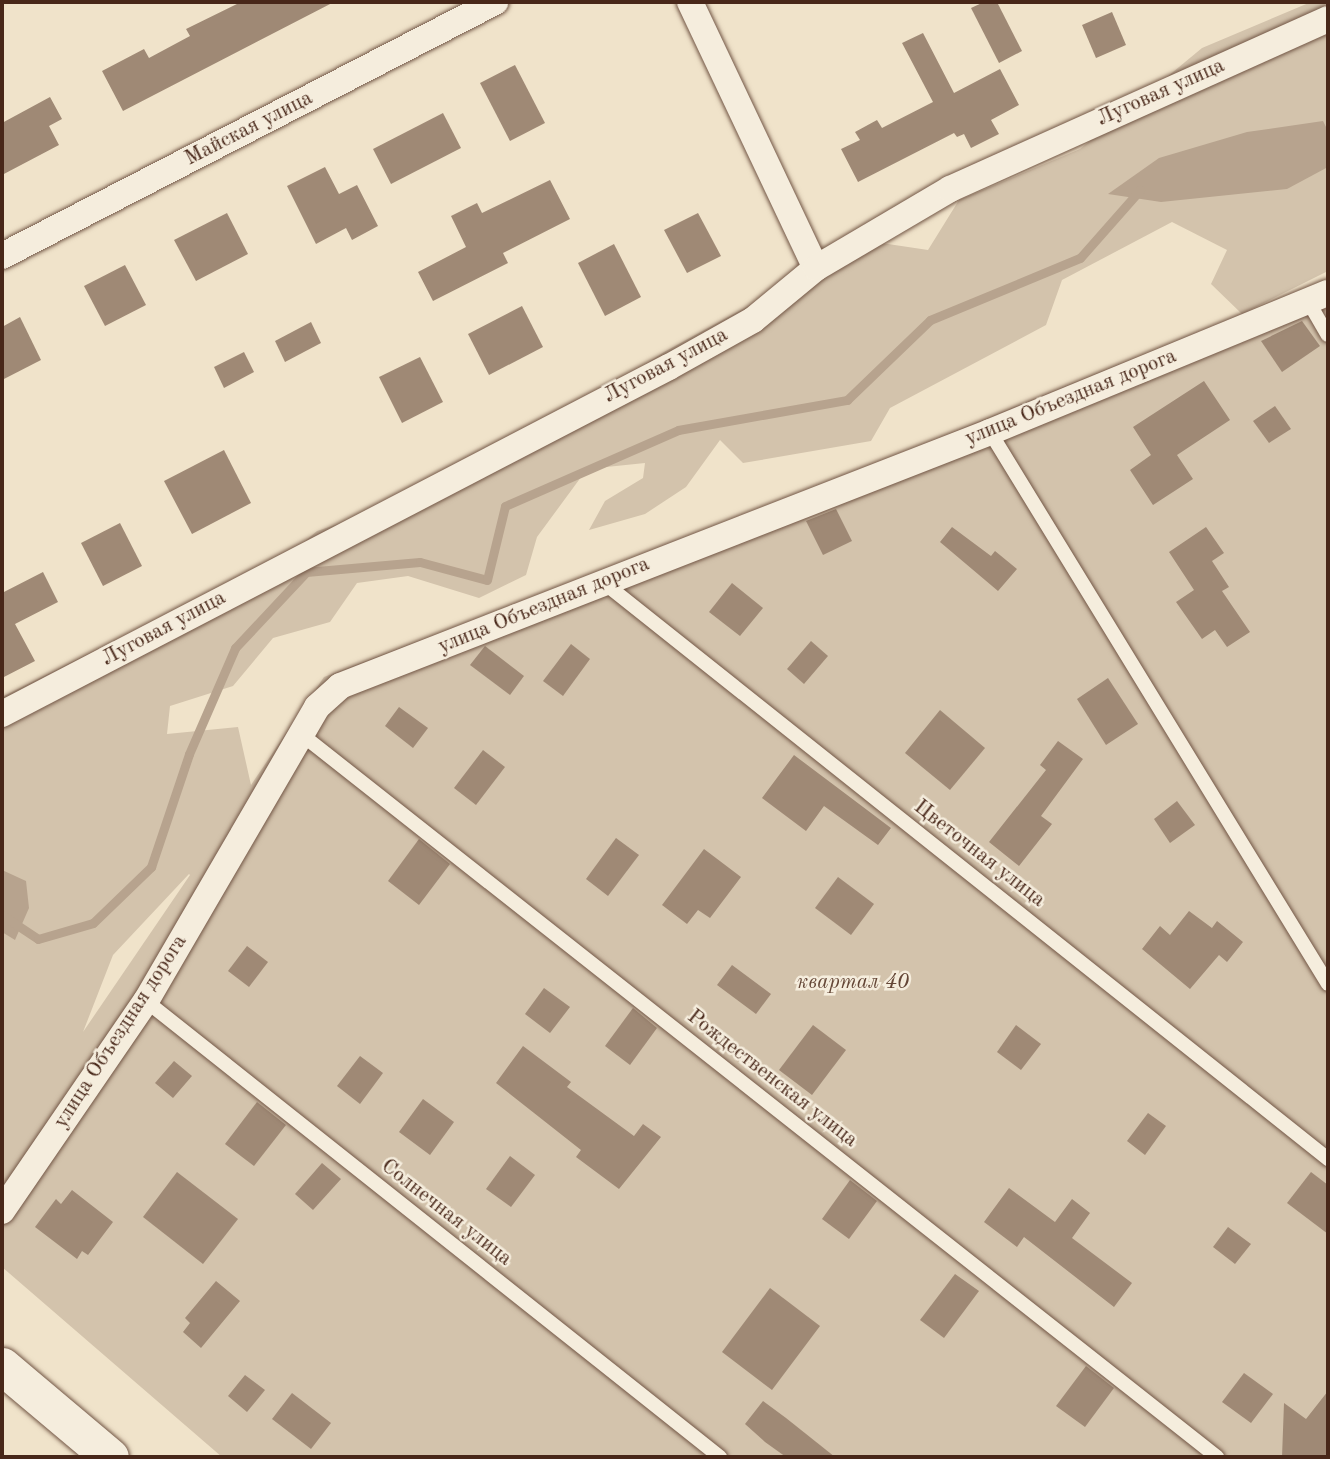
<!DOCTYPE html>
<html>
<head>
<meta charset="utf-8">
<style>
	body { margin:0 }
	#map { position:relative; width:1330px; height:1459px; overflow:hidden; background:#f0e3ca; font-family:"Old Standard TT",serif }
	div>[style] { position:absolute }
	[style*='--x'] { left:calc(var(--x)*1px); top:calc(var(--y)*1px); width:calc(var(--w)*1px); rotate:calc(var(--a)*1deg) }
	.green>* { inset:0; background:#d3c3ac }
	.water>* { inset:0; background:#b7a38e }
	.stream>* { height:9px; margin:-4.5px; padding:0 4.5px; transform-origin:4.5px; border-radius:4.5px; background:#b7a38e }
	.building>* { inset:0; background:#9f8975 }
	.roads { filter:drop-shadow(0 0 2px #725645) drop-shadow(0 0 2px #725645) }
	.lane>* { height:14px; margin:-7px; padding:0 7px; transform-origin:7px; border-radius:7px; background:#f5eddd }
	.street>* { height:26px; margin:-13px; padding:0 13px; transform-origin:13px; border-radius:13px; background:#f5eddd }
	.secondary>* { height:37px; margin:-18.5px; padding:0 18.5px; transform-origin:18.5px; border-radius:18.5px; background:#f5eddd }
	span { translate:-50% -50%; white-space:nowrap; text-align:center; line-height:1.15; -webkit-text-stroke:5px #f5eddd; paint-order:stroke }
	.street-label { font-size:21px; color:#482719 }
	.park-label { font-size:21px; color:#644636; font-style:italic }
	.frame { position:absolute; inset:0; border:4px solid #482719; pointer-events:none }
</style>
</head>
<body>
<div id="map">
	<div class="green">
		<i style="clip-path:polygon(evenodd,1311px 2px,1328px 2px,1328px 271px,1246px 312px,1328px 279px,1328px 1457px,222px 1457px,2px 1267px,2px 697px,116px 640px,224px 610px,317px 531px,466px 482px,664px 352px,868px 241px,928px 250px,959px 200px,1080px 149px,1202px 48px,1311px 2px,1172px 222px,1227px 250px,1211px 284px,1242px 314px,753px 514px,324px 677px,251px 785px,238px 727px,167px 734px,170px 706px,233px 686px,273px 638px,330px 622px,357px 583px,408px 576px,479px 598px,526px 575px,537px 537px,587px 469px,645px 463px,643px 478px,605px 501px,589px 530px,645px 514px,686px 487px,720px 440px,743px 463px,871px 441px,890px 408px,1046px 325px,1062px 280px,1172px 222px,1311px 2px,189px 874px,190px 875px,83px 1032px,113px 955px,189px 874px)"></i>
	</div>
	<div class="water">
		<i style="clip-path:polygon(1323px 121px,1328px 131px,1328px 167px,1287px 189px,1161px 202px,1108px 194px,1159px 158px,1247px 132px)"></i>
		<i style="clip-path:polygon(2px 870px,26px 881px,29px 908px,15px 940px,2px 932px)"></i>
	</div>
	<div class="stream">
		<i style="--x:2;--y:915;--w:43;--a:33.7"></i>
		<i style="--x:38;--y:939;--w:57;--a:-16.2"></i>
		<i style="--x:93;--y:923;--w:81;--a:-44"></i>
		<i style="--x:151;--y:867;--w:119;--a:-71.4"></i>
		<i style="--x:189;--y:754;--w:116;--a:-66.5"></i>
		<i style="--x:235;--y:648;--w:104;--a:-46.9"></i>
		<i style="--x:306;--y:572;--w:114;--a:-5"></i>
		<i style="--x:420;--y:562;--w:69;--a:15"></i>
		<i style="--x:487;--y:580;--w:76;--a:-76.3"></i>
		<i style="--x:505;--y:506;--w:189;--a:-23.7"></i>
		<i style="--x:678;--y:430;--w:172;--a:-10.1"></i>
		<i style="--x:847;--y:400;--w:115;--a:-43.9"></i>
		<i style="--x:930;--y:320;--w:162;--a:-22.5"></i>
		<i style="--x:1080;--y:258;--w:91;--a:-48.6"></i>
	</div>
	<div class="building">
		<i style="clip-path:polygon(241px 2px,334px 2px,123px 111px,102px 71px,144px 49px,149px 58px,190px 36px,186px 29px)"></i>
		<i style="clip-path:polygon(984px 2px,997px 2px,1022px 51px,999px 63px,971px 8px)"></i>
		<i style="clip-path:polygon(1112px 12px,1126px 45px,1096px 58px,1082px 25px)"></i>
		<i style="clip-path:polygon(923px 33px,954px 93px,1000px 69px,1019px 105px,991px 120px,999px 134px,971px 148px,964px 134px,957px 137px,954px 133px,858px 182px,841px 149px,860px 140px,855px 132px,877px 120px,882px 128px,933px 102px,902px 43px)"></i>
		<i style="clip-path:polygon(515px 65px,545px 123px,510px 141px,480px 83px)"></i>
		<i style="clip-path:polygon(50px 97px,62px 119px,49px 126px,59px 145px,2px 175px,2px 123px)"></i>
		<i style="clip-path:polygon(443px 113px,461px 148px,391px 184px,373px 149px)"></i>
		<i style="clip-path:polygon(325px 167px,339px 194px,357px 185px,378px 226px,352px 240px,346px 228px,316px 244px,287px 186px)"></i>
		<i style="clip-path:polygon(550px 180px,570px 219px,503px 253px,508px 263px,433px 301px,418px 272px,466px 247px,451px 216px,477px 203px,482px 213px)"></i>
		<i style="clip-path:polygon(227px 213px,248px 254px,196px 281px,174px 240px)"></i>
		<i style="clip-path:polygon(698px 213px,721px 256px,687px 273px,664px 230px)"></i>
		<i style="clip-path:polygon(614px 244px,641px 297px,605px 316px,578px 263px)"></i>
		<i style="clip-path:polygon(125px 265px,146px 305px,105px 326px,84px 286px)"></i>
		<i style="clip-path:polygon(522px 306px,543px 347px,489px 375px,468px 334px)"></i>
		<i style="clip-path:polygon(20px 317px,41px 360px,2px 380px,2px 327px)"></i>
		<i style="clip-path:polygon(1302px 321px,1320px 346px,1282px 372px,1261px 341px)"></i>
		<i style="clip-path:polygon(311px 322px,321px 343px,285px 362px,275px 341px)"></i>
		<i style="clip-path:polygon(244px 352px,254px 372px,224px 388px,214px 367px)"></i>
		<i style="clip-path:polygon(420px 357px,443px 402px,402px 423px,379px 377px)"></i>
		<i style="clip-path:polygon(1204px 381px,1230px 420px,1177px 455px,1193px 479px,1153px 505px,1130px 470px,1151px 455px,1133px 427px)"></i>
		<i style="clip-path:polygon(1275px 406px,1291px 429px,1269px 443px,1253px 421px)"></i>
		<i style="clip-path:polygon(224px 450px,251px 503px,192px 534px,164px 481px)"></i>
		<i style="clip-path:polygon(836px 509px,852px 541px,823px 555px,806px 521px)"></i>
		<i style="clip-path:polygon(120px 523px,142px 566px,103px 586px,81px 543px)"></i>
		<i style="clip-path:polygon(952px 527px,991px 556px,995px 551px,1017px 569px,998px 591px,940px 542px)"></i>
		<i style="clip-path:polygon(1206px 527px,1224px 553px,1212px 561px,1229px 587px,1222px 591px,1250px 632px,1227px 647px,1215px 630px,1202px 639px,1176px 602px,1194px 590px,1169px 552px)"></i>
		<i style="clip-path:polygon(43px 572px,58px 602px,15px 624px,35px 661px,2px 678px,2px 593px)"></i>
		<i style="clip-path:polygon(732px 583px,763px 608px,740px 636px,709px 612px)"></i>
		<i style="clip-path:polygon(811px 641px,828px 656px,804px 684px,787px 669px)"></i>
		<i style="clip-path:polygon(571px 644px,590px 659px,563px 696px,543px 681px)"></i>
		<i style="clip-path:polygon(485px 646px,524px 676px,510px 695px,470px 665px)"></i>
		<i style="clip-path:polygon(1108px 678px,1138px 724px,1106px 745px,1077px 699px)"></i>
		<i style="clip-path:polygon(399px 707px,428px 728px,413px 748px,385px 726px)"></i>
		<i style="clip-path:polygon(940px 710px,985px 748px,950px 790px,905px 753px)"></i>
		<i style="clip-path:polygon(1058px 741px,1083px 759px,1041px 816px,1052px 824px,1019px 866px,989px 842px,1046px 770px,1040px 765px)"></i>
		<i style="clip-path:polygon(483px 750px,505px 767px,476px 805px,454px 788px)"></i>
		<i style="clip-path:polygon(794px 755px,891px 828px,878px 845px,824px 806px,806px 831px,762px 798px)"></i>
		<i style="clip-path:polygon(1177px 801px,1195px 825px,1170px 843px,1154px 819px)"></i>
		<i style="clip-path:polygon(616px 838px,639px 855px,608px 896px,586px 879px)"></i>
		<i style="clip-path:polygon(419px 839px,450px 864px,419px 905px,388px 881px)"></i>
		<i style="clip-path:polygon(704px 849px,741px 877px,710px 918px,698px 910px,687px 924px,662px 905px)"></i>
		<i style="clip-path:polygon(838px 877px,874px 904px,851px 935px,815px 908px)"></i>
		<i style="clip-path:polygon(1189px 911px,1212px 928px,1217px 921px,1243px 942px,1227px 962px,1219px 955px,1190px 989px,1142px 949px,1160px 926px,1170px 935px)"></i>
		<i style="clip-path:polygon(247px 946px,268px 962px,249px 987px,228px 971px)"></i>
		<i style="clip-path:polygon(732px 965px,771px 994px,756px 1014px,717px 985px)"></i>
		<i style="clip-path:polygon(544px 988px,570px 1007px,550px 1033px,525px 1014px)"></i>
		<i style="clip-path:polygon(633px 1008px,657px 1028px,630px 1065px,605px 1046px)"></i>
		<i style="clip-path:polygon(813px 1025px,846px 1050px,812px 1095px,779px 1070px)"></i>
		<i style="clip-path:polygon(1016px 1025px,1041px 1044px,1021px 1070px,997px 1052px)"></i>
		<i style="clip-path:polygon(523px 1046px,571px 1082px,567px 1087px,634px 1136px,643px 1124px,661px 1137px,619px 1189px,576px 1157px,581px 1150px,496px 1083px)"></i>
		<i style="clip-path:polygon(360px 1056px,383px 1073px,360px 1104px,337px 1086px)"></i>
		<i style="clip-path:polygon(174px 1061px,192px 1076px,173px 1098px,155px 1083px)"></i>
		<i style="clip-path:polygon(423px 1099px,454px 1122px,430px 1155px,399px 1132px)"></i>
		<i style="clip-path:polygon(257px 1102px,286px 1125px,254px 1166px,225px 1144px)"></i>
		<i style="clip-path:polygon(1148px 1113px,1166px 1126px,1145px 1155px,1127px 1141px)"></i>
		<i style="clip-path:polygon(510px 1156px,535px 1175px,511px 1207px,486px 1189px)"></i>
		<i style="clip-path:polygon(322px 1163px,341px 1179px,313px 1210px,295px 1194px)"></i>
		<i style="clip-path:polygon(177px 1172px,238px 1219px,203px 1264px,143px 1217px)"></i>
		<i style="clip-path:polygon(1311px 1172px,1328px 1185px,1328px 1234px,1287px 1203px)"></i>
		<i style="clip-path:polygon(850px 1180px,877px 1201px,849px 1239px,822px 1219px)"></i>
		<i style="clip-path:polygon(1009px 1188px,1055px 1222px,1072px 1199px,1090px 1213px,1072px 1238px,1132px 1283px,1114px 1307px,1024px 1237px,1017px 1247px,984px 1222px)"></i>
		<i style="clip-path:polygon(72px 1190px,113px 1222px,88px 1255px,82px 1251px,77px 1259px,35px 1227px,56px 1199px,61px 1204px)"></i>
		<i style="clip-path:polygon(1228px 1227px,1251px 1244px,1235px 1264px,1213px 1247px)"></i>
		<i style="clip-path:polygon(955px 1274px,979px 1291px,944px 1338px,920px 1320px)"></i>
		<i style="clip-path:polygon(216px 1281px,240px 1301px,201px 1348px,183px 1332px,190px 1323px,185px 1318px)"></i>
		<i style="clip-path:polygon(770px 1288px,820px 1326px,772px 1390px,722px 1352px)"></i>
		<i style="clip-path:polygon(1086px 1366px,1114px 1388px,1085px 1427px,1056px 1406px)"></i>
		<i style="clip-path:polygon(1244px 1373px,1273px 1394px,1251px 1423px,1222px 1402px)"></i>
		<i style="clip-path:polygon(245px 1375px,265px 1390px,247px 1412px,228px 1396px)"></i>
		<i style="clip-path:polygon(1328px 1391px,1328px 1457px,1282px 1457px,1284px 1403px,1306px 1419px)"></i>
		<i style="clip-path:polygon(292px 1393px,331px 1423px,311px 1449px,272px 1419px)"></i>
		<i style="clip-path:polygon(763px 1401px,786px 1418px,835px 1457px,786px 1457px,765px 1442px,745px 1424px)"></i>
	</div>
	<div class="roads">
		<div class="lane">
			<i style="--x:1308;--y:301;--w:39;--a:60"></i>
			<i style="--x:990;--y:432;--w:647;--a:58.52"></i>
			<i style="--x:603;--y:582;--w:927;--a:38.51"></i>
			<i style="--x:301;--y:734;--w:1167;--a:38.28"></i>
			<i style="--x:146;--y:1001;--w:733;--a:38.46"></i>
		</div>
		<div class="street">
			<i style="--x:690;--y:2;--w:294;--a:64.7"></i>
			<i style="--x:2;--y:256;--w:555;--a:-27.26"></i>
			<i style="--x:2;--y:714;--w:752;--a:-27.49"></i>
			<i style="--x:669;--y:367;--w:96;--a:-29.2"></i>
			<i style="--x:753;--y:320;--w:82;--a:-39.5"></i>
			<i style="--x:816;--y:268;--w:156;--a:-30.5"></i>
			<i style="--x:950;--y:189;--w:414;--a:-24.2"></i>
			<i style="--x:2;--y:1211;--w:255;--a:-55.6"></i>
			<i style="--x:146;--y:1001;--w:340;--a:-59.8"></i>
			<i style="--x:317;--y:707;--w:31;--a:-42"></i>
			<i style="--x:340;--y:686;--w:698;--a:-21.34"></i>
			<i style="--x:990;--y:432;--w:365;--a:-22.4"></i>
		</div>
		<div class="secondary">
			<i style="--x:2;--y:1366;--w:141;--a:40.1"></i>
		</div>
	</div>
	<div class="street-label">
		<span style="left:1161px;top:93px;rotate:-24deg">Луговая улица</span>
		<span style="left:249px;top:129px;rotate:-27deg">Майская улица</span>
		<span style="left:666px;top:366px;rotate:-28deg">Луговая улица</span>
		<span style="left:1071px;top:398px;rotate:-22deg">улица Объездная дорога</span>
		<span style="left:544px;top:606px;rotate:-22deg">улица Объездная дорога</span>
		<span style="left:164px;top:629px;rotate:-28deg">Луговая улица</span>
		<span style="left:979px;top:854px;rotate:38deg">Цветочная улица</span>
		<span style="left:121px;top:1032px;rotate:-57deg">улица Объездная дорога</span>
		<span style="left:772px;top:1079px;rotate:38deg">Рождественская улица</span>
		<span style="left:446px;top:1213px;rotate:38deg">Солнечная улица</span>
	</div>
	<div class="park-label">
		<span style="left:853px;top:983px">квартал 40</span>
	</div>
	<div class="frame"></div>
</div>
</body>
</html>
